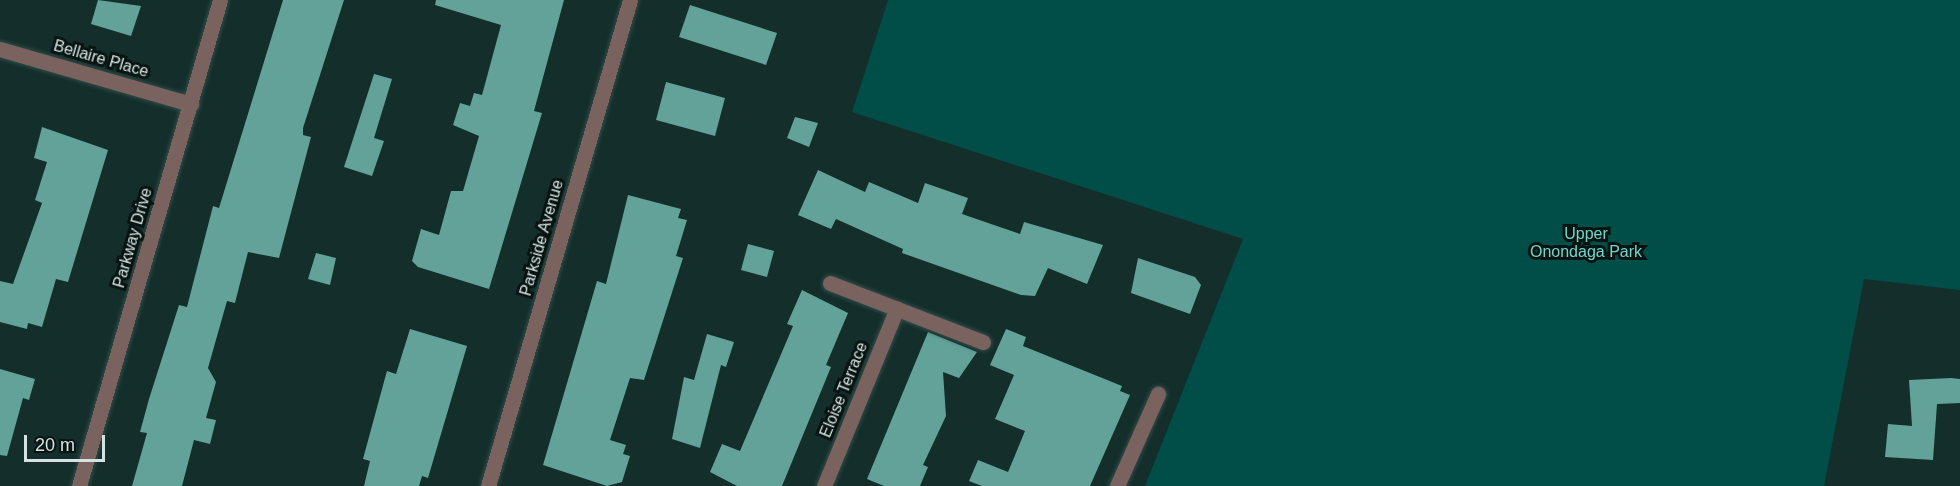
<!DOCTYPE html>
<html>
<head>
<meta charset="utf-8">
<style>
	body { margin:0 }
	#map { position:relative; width:1960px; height:486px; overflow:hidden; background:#132e2b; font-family:Arial,sans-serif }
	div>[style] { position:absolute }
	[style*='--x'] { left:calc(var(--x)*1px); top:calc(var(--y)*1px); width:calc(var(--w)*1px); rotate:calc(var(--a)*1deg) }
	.green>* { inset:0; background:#004e47 }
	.building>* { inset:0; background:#62a299 }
	.roads { filter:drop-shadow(0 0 2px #324b48) drop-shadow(0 0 2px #324b48) }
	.minor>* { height:15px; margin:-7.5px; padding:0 7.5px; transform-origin:7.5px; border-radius:7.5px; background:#7a635e }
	span { translate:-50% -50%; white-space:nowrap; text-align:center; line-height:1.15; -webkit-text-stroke:6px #081412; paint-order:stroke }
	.street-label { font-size:16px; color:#d4e3e1 }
	.park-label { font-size:16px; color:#71d6ca }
	.scale { position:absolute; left:24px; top:435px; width:81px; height:27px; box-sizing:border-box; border:3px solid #d4e3e1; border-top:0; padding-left:8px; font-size:18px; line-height:21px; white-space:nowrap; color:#d4e3e1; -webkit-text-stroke:4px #081412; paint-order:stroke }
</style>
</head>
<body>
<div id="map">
	<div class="green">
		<i style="clip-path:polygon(888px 0,1960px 0,1960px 290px,1864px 279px,1824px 486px,1145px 486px,1243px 239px,852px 112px)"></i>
	</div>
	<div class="building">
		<i style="clip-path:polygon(98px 0,141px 6px,131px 36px,91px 24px)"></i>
		<i style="clip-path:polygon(283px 0,344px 0,303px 128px,303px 135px,311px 137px,279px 258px,248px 252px,235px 303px,227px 301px,208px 368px,216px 382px,206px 418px,216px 420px,210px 444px,194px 440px,182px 486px,132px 486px,147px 433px,140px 432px,149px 399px,179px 305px,187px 307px,213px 206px,219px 208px)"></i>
		<i style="clip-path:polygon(436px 0,564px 0,534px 111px,542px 113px,489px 289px,418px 267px,412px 261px,421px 229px,439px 235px,451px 191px,463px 191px,479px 136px,453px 125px,460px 103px,470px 106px,474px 93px,482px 95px,501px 25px,435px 5px)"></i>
		<i style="clip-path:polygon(690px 5px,777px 33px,766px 65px,679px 37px)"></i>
		<i style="clip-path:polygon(374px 74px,392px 79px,374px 138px,384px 141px,372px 176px,344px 167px)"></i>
		<i style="clip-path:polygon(666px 82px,725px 98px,715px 136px,656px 120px)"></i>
		<i style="clip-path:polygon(795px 117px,818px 123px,809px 147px,787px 138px)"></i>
		<i style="clip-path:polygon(42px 127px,108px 150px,68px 282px,56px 279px,42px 327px,28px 323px,27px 329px,0 322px,0 281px,13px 284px,42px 203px,35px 200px,47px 162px,34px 158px)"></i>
		<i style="clip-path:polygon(818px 170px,865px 192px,869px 182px,918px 203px,925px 183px,968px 198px,962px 214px,1020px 234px,1024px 222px,1103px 245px,1087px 284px,1048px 268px,1035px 296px,1021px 295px,902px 253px,903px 249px,836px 219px,831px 229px,798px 215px)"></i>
		<i style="clip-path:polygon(628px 195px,681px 209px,678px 218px,687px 220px,676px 256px,683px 258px,644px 380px,630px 378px,610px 440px,626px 445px,623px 454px,630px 456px,622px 482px,607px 486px,543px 465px,597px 281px,606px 284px)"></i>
		<i style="clip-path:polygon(748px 244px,774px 251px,767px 277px,741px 270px)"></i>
		<i style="clip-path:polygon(316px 253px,336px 258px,330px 285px,308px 279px)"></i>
		<i style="clip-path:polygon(1138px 258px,1195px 277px,1201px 285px,1190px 314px,1131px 293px)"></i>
		<i style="clip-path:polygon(802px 290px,848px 313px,826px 365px,831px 367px,782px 486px,737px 486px,710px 472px,722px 444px,740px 451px,793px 326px,787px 324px)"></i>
		<i style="clip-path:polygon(410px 329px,467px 346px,428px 478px,422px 476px,419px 486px,364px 486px,370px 461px,363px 459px,385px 378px,387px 371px,396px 374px)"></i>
		<i style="clip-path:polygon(1006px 329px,1026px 337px,1023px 346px,1122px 386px,1120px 391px,1130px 395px,1090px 486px,982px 486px,969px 481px,978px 460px,1008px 472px,1025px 431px,995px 419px,1014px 375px,990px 365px)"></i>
		<i style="clip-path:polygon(928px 332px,977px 352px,959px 378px,943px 372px,946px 416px,923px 465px,928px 467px,920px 486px,884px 486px,867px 479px)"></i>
		<i style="clip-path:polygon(707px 334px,734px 342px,726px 367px,721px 365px,700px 448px,672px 439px,684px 377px,694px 380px)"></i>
		<i style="clip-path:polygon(0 369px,35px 379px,29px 400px,23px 398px,7px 456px,0 455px)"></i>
		<i style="clip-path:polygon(1951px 378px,1960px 379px,1960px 403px,1937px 404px,1933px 460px,1885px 457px,1888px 424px,1912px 426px,1909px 380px)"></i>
	</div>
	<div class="roads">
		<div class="minor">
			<i style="--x:0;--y:49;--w:199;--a:16.1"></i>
			<i style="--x:830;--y:283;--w:164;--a:21.1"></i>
			<i style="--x:79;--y:486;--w:506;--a:-73.82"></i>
			<i style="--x:488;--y:486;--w:506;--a:-73.71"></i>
			<i style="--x:824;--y:486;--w:192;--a:-67.7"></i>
			<i style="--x:1117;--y:486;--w:101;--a:-66"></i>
		</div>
	</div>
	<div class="street-label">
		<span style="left:101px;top:59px;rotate:16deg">Bellaire Place</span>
		<span style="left:133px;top:238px;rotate:-74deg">Parkway Drive</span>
		<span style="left:542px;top:238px;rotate:-74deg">Parkside Avenue</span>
		<span style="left:844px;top:390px;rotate:-68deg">Eloise Terrace</span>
	</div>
	<div class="park-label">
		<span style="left:1586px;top:243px">Upper<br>Onondaga Park</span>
	</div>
	<div class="scale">20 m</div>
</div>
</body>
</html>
